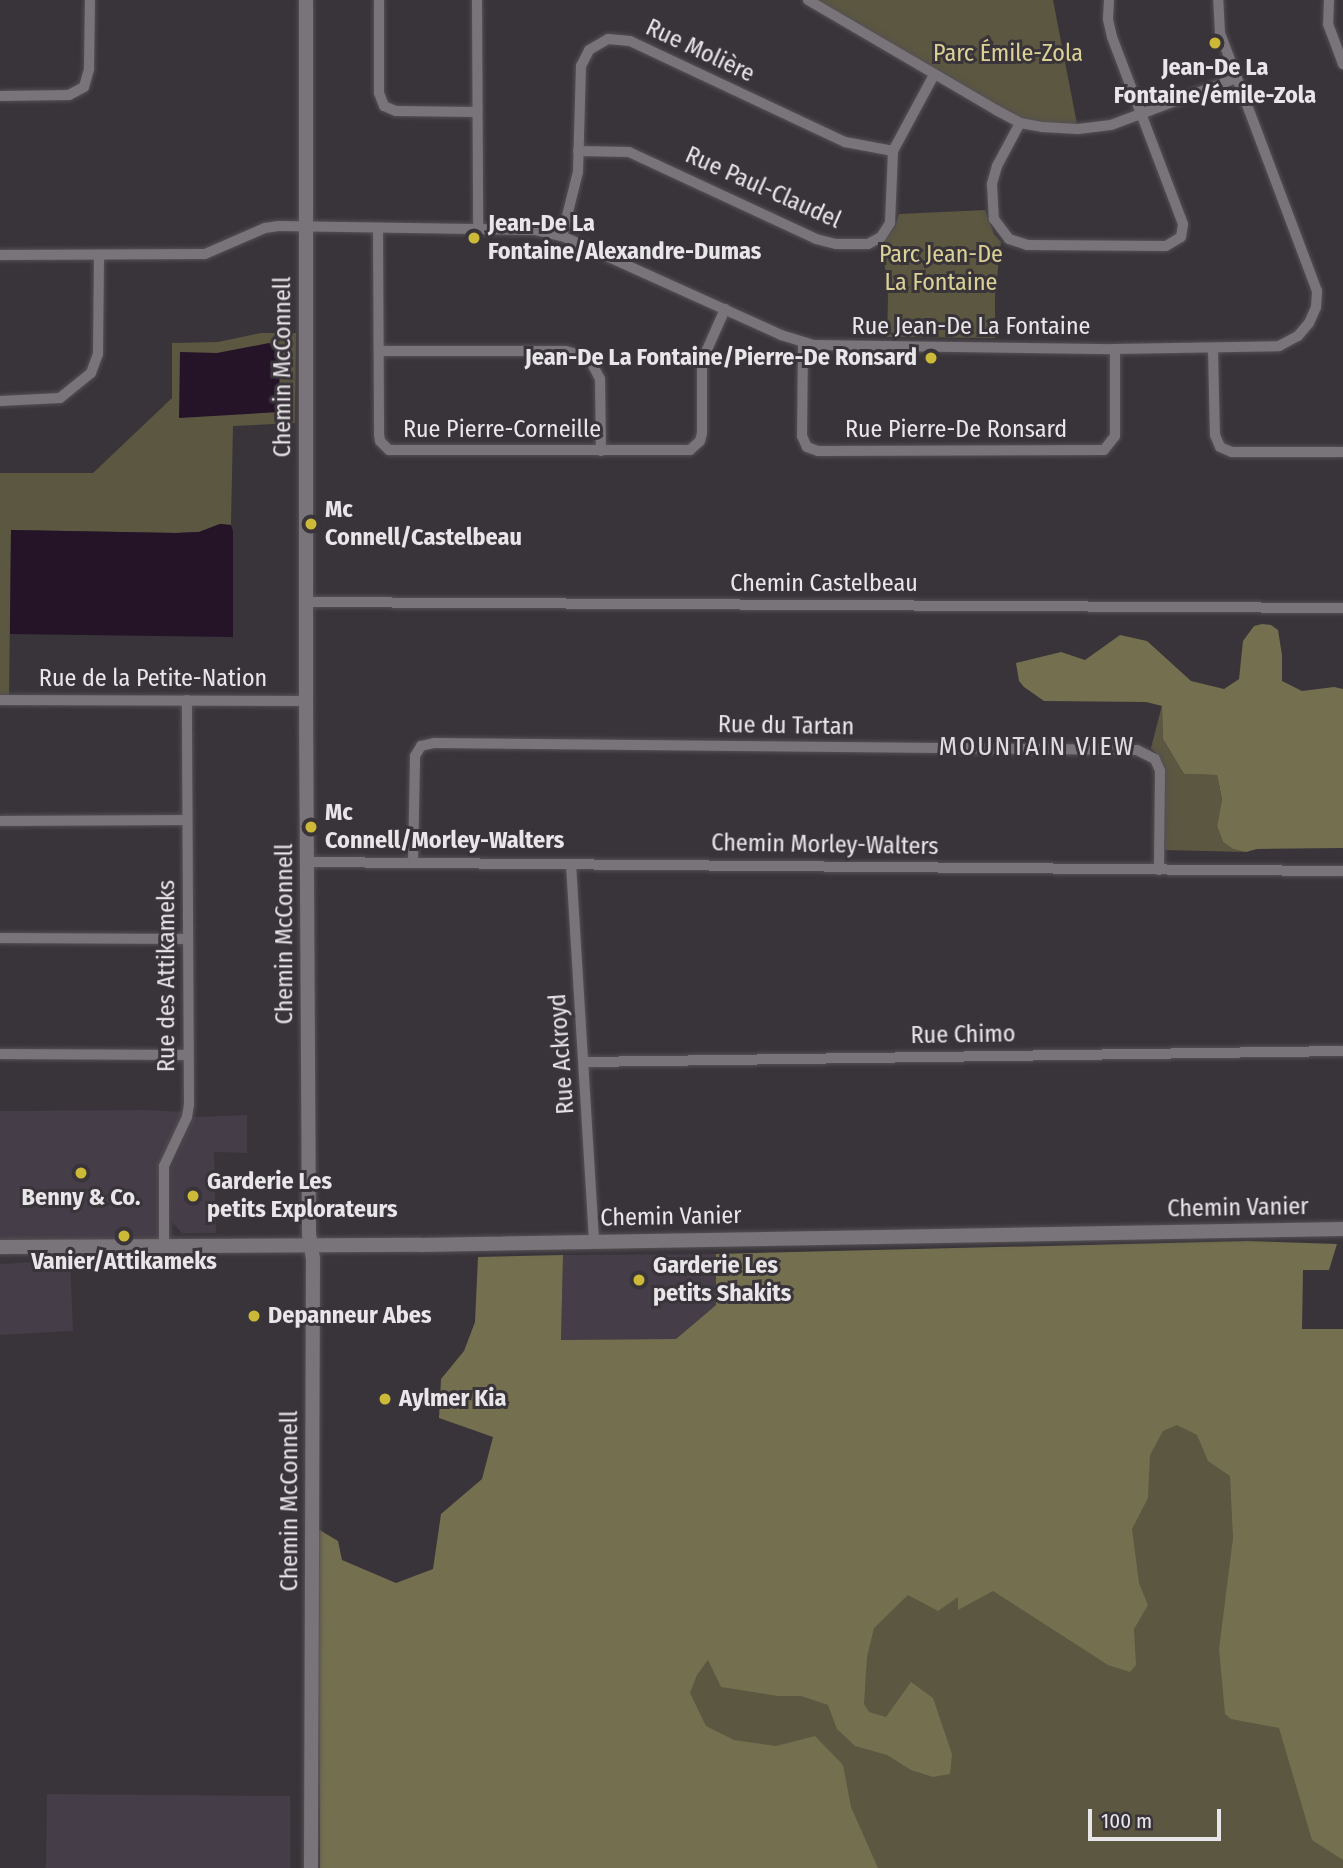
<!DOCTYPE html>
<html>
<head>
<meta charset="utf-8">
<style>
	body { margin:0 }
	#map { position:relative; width:1343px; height:1868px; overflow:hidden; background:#383439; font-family:"Fira Sans Condensed",sans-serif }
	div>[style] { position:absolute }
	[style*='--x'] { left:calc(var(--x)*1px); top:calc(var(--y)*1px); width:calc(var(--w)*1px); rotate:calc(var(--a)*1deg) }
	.built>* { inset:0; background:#453d47 }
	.green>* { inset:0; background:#5b5741 }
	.forest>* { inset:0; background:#746f4f }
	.water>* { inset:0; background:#251328 }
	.roads { filter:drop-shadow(0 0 2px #545054) drop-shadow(0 0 2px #545054) }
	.street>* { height:10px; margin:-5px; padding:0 5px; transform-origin:5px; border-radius:5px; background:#79747a }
	.secondary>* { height:14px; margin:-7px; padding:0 7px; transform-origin:7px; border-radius:7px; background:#79747a }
	.dots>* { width:19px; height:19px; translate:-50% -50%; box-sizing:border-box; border:4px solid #383439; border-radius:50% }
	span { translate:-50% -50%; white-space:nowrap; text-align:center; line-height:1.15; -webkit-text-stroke:6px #383439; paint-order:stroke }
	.street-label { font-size:24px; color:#e9e6e9 }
	.park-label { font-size:24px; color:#dbd196 }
	.poi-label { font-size:24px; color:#e9e6e9; font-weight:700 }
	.left { translate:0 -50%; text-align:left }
	.right { translate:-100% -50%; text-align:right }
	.neighbourhood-label { font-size:26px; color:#e0dbe1; letter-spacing:2px }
	.scale { position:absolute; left:1088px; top:1809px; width:133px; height:32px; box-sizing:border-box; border:4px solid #e9e6e9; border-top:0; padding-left:9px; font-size:21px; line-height:24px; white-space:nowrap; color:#e9e6e9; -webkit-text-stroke:5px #383439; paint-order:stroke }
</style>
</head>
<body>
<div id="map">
	<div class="built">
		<i style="clip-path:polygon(143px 1110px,188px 1112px,168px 1153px,164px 1246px,0 1247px,0 1111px)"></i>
		<i style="clip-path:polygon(247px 1115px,247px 1153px,214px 1152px,216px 1233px,182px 1233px,172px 1222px,171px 1169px,194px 1117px)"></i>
		<i style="clip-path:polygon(716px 1254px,716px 1305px,676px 1339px,561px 1340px,563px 1255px)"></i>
		<i style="clip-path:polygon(70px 1260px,73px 1331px,0 1335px,0 1264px)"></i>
		<i style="clip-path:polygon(47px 1794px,290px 1796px,290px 1868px,46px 1868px)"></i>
	</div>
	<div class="green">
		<i style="clip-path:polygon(808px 0,1053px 0,1078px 129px,1020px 123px)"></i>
		<i style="clip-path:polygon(985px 210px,994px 234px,1001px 242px,995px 296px,995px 338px,887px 337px,888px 296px,882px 241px,895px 227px,899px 214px)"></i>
		<i style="clip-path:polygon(261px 333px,296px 333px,295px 423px,233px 426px,231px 525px,220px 524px,199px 532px,176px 533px,11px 530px,9px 700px,0 700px,0 473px,93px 473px,172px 398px,172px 343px,218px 342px)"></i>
		<i style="clip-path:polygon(1162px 705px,1163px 739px,1184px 774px,1217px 775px,1222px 799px,1217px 826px,1223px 842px,1233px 849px,1246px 852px,1165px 850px,1165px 772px,1160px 757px,1151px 748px)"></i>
		<i style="clip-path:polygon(1097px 1384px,1343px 1434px,1343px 1868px,510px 1868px,660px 1582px)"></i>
	</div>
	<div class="forest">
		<i style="clip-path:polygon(1262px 624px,1271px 625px,1278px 630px,1282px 655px,1282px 681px,1302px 691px,1334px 687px,1343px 689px,1343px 848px,1257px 849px,1246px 852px,1233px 849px,1223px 842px,1217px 826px,1222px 799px,1217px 775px,1184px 774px,1163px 739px,1162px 706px,1146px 702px,1044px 701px,1024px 687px,1019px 681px,1016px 663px,1061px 652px,1085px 660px,1120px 635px,1147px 641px,1191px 681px,1224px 689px,1239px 679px,1243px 641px,1254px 626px)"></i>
		<i style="clip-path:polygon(1247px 1241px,1337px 1244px,1329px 1270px,1303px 1270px,1302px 1329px,1343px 1329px,1343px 1860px,1312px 1840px,1279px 1728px,1231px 1719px,1225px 1714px,1219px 1649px,1233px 1538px,1230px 1476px,1208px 1461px,1197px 1435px,1177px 1425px,1163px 1431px,1150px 1455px,1148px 1498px,1132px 1529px,1139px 1583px,1148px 1605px,1134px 1629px,1136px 1665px,1130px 1672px,1108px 1665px,993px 1591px,958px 1610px,958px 1597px,938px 1611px,908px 1595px,874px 1628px,867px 1657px,864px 1704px,869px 1712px,886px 1717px,911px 1682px,933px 1698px,952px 1754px,950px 1774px,933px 1777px,911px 1770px,887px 1755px,855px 1746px,837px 1729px,828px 1705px,801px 1696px,778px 1696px,721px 1687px,708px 1660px,697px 1675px,690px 1693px,706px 1726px,734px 1740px,776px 1746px,815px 1736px,843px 1765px,851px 1807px,878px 1868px,320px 1868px,318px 1529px,338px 1541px,342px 1560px,396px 1583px,433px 1569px,441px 1514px,482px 1479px,493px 1437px,439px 1418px,441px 1379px,464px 1351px,475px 1322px,478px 1257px,563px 1255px,561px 1340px,676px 1339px,716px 1305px,716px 1254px)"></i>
	</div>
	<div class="water">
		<i style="clip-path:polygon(269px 343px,280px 347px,279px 412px,179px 418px,180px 352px,217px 353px)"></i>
		<i style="clip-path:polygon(220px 524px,231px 525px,233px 531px,233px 637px,10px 634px,11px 530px,176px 533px,199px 532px)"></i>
	</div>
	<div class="roads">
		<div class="street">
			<i style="--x:379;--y:0;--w:93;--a:90"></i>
			<i style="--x:379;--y:93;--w:14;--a:69"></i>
			<i style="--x:384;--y:106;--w:13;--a:23"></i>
			<i style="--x:396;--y:111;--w:81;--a:0.7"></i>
			<i style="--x:477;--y:0;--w:228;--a:89.7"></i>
			<i style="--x:808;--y:0;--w:218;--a:30.3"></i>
			<i style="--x:996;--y:110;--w:27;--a:28"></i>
			<i style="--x:1020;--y:123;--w:22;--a:10"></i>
			<i style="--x:1042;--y:127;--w:36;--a:3"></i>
			<i style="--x:1078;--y:129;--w:33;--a:-7"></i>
			<i style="--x:1111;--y:125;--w:134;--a:-20.5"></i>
			<i style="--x:1329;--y:0;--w:24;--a:92"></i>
			<i style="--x:1328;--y:24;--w:43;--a:69.4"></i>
			<i style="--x:0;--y:96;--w:69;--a:-0.8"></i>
			<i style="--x:69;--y:95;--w:17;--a:-28"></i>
			<i style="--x:84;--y:87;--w:19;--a:-74"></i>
			<i style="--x:89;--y:69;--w:69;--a:-89.2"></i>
			<i style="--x:1020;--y:123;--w:49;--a:118.1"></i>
			<i style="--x:997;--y:166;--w:19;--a:106"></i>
			<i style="--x:992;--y:184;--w:35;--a:87"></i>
			<i style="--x:994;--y:219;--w:25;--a:53"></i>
			<i style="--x:1009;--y:239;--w:19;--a:18"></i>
			<i style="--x:1027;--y:245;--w:139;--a:0.4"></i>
			<i style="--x:1166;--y:246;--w:17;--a:-31"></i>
			<i style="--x:1181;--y:237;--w:13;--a:-81"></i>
			<i style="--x:1183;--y:224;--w:200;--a:-110.8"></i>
			<i style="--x:1112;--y:37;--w:18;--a:-103"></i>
			<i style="--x:1108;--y:19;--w:19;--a:-87"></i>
			<i style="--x:578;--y:151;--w:51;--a:1.1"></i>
			<i style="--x:629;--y:152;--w:206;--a:24.9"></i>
			<i style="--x:816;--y:239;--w:21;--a:14"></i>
			<i style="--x:836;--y:244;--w:32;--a:0"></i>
			<i style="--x:868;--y:244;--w:15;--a:-28"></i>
			<i style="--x:881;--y:237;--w:17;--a:-57"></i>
			<i style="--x:890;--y:223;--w:72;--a:-87.6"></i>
			<i style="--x:893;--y:151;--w:86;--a:-61.7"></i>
			<i style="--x:378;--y:228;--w:206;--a:89.7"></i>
			<i style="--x:379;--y:434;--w:7;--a:82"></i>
			<i style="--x:380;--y:441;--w:13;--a:45"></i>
			<i style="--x:389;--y:450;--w:301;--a:0"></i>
			<i style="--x:690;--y:450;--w:13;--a:-42"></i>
			<i style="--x:700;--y:441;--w:8;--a:-76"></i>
			<i style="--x:702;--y:433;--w:72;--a:-90"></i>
			<i style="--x:702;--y:361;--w:57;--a:-66.1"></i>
			<i style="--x:562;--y:236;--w:66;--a:-76"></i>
			<i style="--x:578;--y:172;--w:106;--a:-88.4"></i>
			<i style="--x:581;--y:66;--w:18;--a:-63"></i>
			<i style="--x:589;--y:50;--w:22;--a:-30"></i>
			<i style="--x:608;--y:39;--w:22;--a:5"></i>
			<i style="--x:630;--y:41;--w:238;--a:25.2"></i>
			<i style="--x:845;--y:142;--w:49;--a:10.6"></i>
			<i style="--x:0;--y:255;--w:205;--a:-0.3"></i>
			<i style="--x:205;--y:254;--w:65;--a:-23.4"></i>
			<i style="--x:265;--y:228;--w:14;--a:-8"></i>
			<i style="--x:279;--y:226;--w:256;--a:0.9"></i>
			<i style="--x:535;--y:230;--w:28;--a:13"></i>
			<i style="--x:562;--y:236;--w:240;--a:24.3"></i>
			<i style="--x:781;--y:335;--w:34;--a:17"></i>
			<i style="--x:813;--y:345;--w:302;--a:0.8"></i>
			<i style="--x:1115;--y:349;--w:164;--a:-1"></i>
			<i style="--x:1279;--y:346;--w:21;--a:-28"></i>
			<i style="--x:1298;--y:336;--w:17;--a:-50"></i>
			<i style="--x:1309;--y:323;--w:17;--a:-66"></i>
			<i style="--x:1316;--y:307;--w:16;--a:-86"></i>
			<i style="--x:1317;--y:291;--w:276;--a:-110.6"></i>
			<i style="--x:1220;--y:33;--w:33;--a:-93"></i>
			<i style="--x:803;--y:344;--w:92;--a:90.6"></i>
			<i style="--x:802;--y:436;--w:12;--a:66"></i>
			<i style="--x:807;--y:447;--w:12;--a:20"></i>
			<i style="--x:818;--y:451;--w:286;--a:-0.2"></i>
			<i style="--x:1104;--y:450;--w:18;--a:-52"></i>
			<i style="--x:1115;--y:436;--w:87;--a:-90"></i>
			<i style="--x:1213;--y:349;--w:86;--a:88.7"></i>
			<i style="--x:1215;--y:435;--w:13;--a:67"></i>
			<i style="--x:1220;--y:447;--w:13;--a:23"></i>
			<i style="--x:1232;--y:452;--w:111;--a:0"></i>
			<i style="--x:379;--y:351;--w:187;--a:0"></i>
			<i style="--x:566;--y:351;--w:18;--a:16"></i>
			<i style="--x:583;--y:356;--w:10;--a:37"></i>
			<i style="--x:591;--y:362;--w:19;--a:62"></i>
			<i style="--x:600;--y:379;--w:72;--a:89.2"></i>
			<i style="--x:0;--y:401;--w:60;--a:-2.9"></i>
			<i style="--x:60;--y:398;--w:40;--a:-39"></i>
			<i style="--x:91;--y:373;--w:20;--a:-70"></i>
			<i style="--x:98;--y:354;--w:99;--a:-89.4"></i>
			<i style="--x:305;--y:602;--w:1038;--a:0.33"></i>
			<i style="--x:0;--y:700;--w:306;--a:0.2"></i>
			<i style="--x:0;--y:821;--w:187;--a:-0.3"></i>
			<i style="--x:307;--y:862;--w:1036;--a:0.5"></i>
			<i style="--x:413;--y:863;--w:107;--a:-88.9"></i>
			<i style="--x:415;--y:756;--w:12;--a:-59"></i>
			<i style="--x:421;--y:746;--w:13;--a:-13"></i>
			<i style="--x:434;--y:743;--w:703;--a:0.57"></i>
			<i style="--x:1137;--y:750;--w:20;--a:27"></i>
			<i style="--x:1155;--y:759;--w:13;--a:67"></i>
			<i style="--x:1160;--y:771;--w:99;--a:90.6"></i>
			<i style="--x:571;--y:864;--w:378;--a:86.5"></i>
			<i style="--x:0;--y:938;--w:188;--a:0.3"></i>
			<i style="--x:0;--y:1054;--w:188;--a:0.3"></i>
			<i style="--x:585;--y:1062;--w:758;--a:-0.83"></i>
			<i style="--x:164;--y:1246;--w:80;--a:-90"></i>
			<i style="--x:164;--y:1166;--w:54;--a:-64.9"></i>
			<i style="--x:187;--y:1117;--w:12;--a:-81"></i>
			<i style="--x:189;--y:1105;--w:405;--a:-90.3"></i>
		</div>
		<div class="secondary">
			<i style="--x:306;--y:0;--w:701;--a:90"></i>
			<i style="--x:306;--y:701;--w:533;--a:89.68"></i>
			<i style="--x:309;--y:1234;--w:24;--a:81"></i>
			<i style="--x:313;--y:1258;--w:610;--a:90.19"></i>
			<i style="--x:0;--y:1247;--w:421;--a:-0.3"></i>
			<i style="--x:421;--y:1245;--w:922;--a:-0.99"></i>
		</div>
	</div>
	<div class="dots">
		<i style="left:1215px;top:43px;background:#cdb938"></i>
		<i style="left:474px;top:238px;background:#cdb938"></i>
		<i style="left:931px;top:358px;background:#cdb938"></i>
		<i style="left:311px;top:524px;background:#cdb938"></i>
		<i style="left:311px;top:827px;background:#cdb938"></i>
		<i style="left:81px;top:1173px;background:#cdb938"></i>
		<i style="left:193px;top:1196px;background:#cdb938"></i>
		<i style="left:124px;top:1236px;background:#cdb938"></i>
		<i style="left:639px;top:1280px;background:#cdb938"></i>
		<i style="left:254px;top:1316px;background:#cdb938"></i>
		<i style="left:385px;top:1399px;background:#cdb938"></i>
	</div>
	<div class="street-label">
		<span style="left:700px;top:51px;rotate:25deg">Rue Molière</span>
		<span style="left:763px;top:188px;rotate:24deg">Rue Paul-Claudel</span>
		<span style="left:971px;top:327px">Rue Jean-De La Fontaine</span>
		<span style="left:283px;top:367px;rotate:-90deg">Chemin McConnell</span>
		<span style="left:502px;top:430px">Rue Pierre-Corneille</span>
		<span style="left:956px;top:430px">Rue Pierre-De Ronsard</span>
		<span style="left:824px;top:584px">Chemin Castelbeau</span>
		<span style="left:153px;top:679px">Rue de la Petite-Nation</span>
		<span style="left:786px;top:726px;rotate:1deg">Rue du Tartan</span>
		<span style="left:825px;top:845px;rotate:1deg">Chemin Morley-Walters</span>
		<span style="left:285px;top:934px;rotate:-90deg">Chemin McConnell</span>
		<span style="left:167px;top:976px;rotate:-90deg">Rue des Attikameks</span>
		<span style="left:963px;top:1035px;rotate:-1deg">Rue Chimo</span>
		<span style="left:562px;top:1054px;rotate:-94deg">Rue Ackroyd</span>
		<span style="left:1238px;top:1208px;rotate:-1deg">Chemin Vanier</span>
		<span style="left:671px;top:1217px;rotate:-1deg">Chemin Vanier</span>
		<span style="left:290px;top:1501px;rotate:-90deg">Chemin McConnell</span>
	</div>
	<div class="park-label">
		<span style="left:1008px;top:54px">Parc Émile-Zola</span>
		<span style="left:941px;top:269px">Parc Jean-De<br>La Fontaine</span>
	</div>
	<div class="poi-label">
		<span style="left:1215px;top:82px">Jean-De La<br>Fontaine/émile-Zola</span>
		<span class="left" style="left:488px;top:238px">Jean-De La<br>Fontaine/Alexandre-Dumas</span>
		<span class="right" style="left:917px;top:358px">Jean-De La Fontaine/Pierre-De Ronsard</span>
		<span class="left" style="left:325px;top:524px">Mc<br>Connell/Castelbeau</span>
		<span class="left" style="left:325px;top:827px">Mc<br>Connell/Morley-Walters</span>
		<span class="left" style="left:207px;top:1196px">Garderie Les<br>petits Explorateurs</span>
		<span style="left:81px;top:1198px">Benny &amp; Co.</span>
		<span style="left:124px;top:1262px">Vanier/Attikameks</span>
		<span class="left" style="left:653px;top:1280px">Garderie Les<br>petits Shakits</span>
		<span class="left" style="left:268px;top:1316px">Depanneur Abes</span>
		<span class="left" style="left:399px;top:1399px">Aylmer Kia</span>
	</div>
	<div class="neighbourhood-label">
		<span style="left:1037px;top:747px">MOUNTAIN VIEW</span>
	</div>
	<div class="scale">100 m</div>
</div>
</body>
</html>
